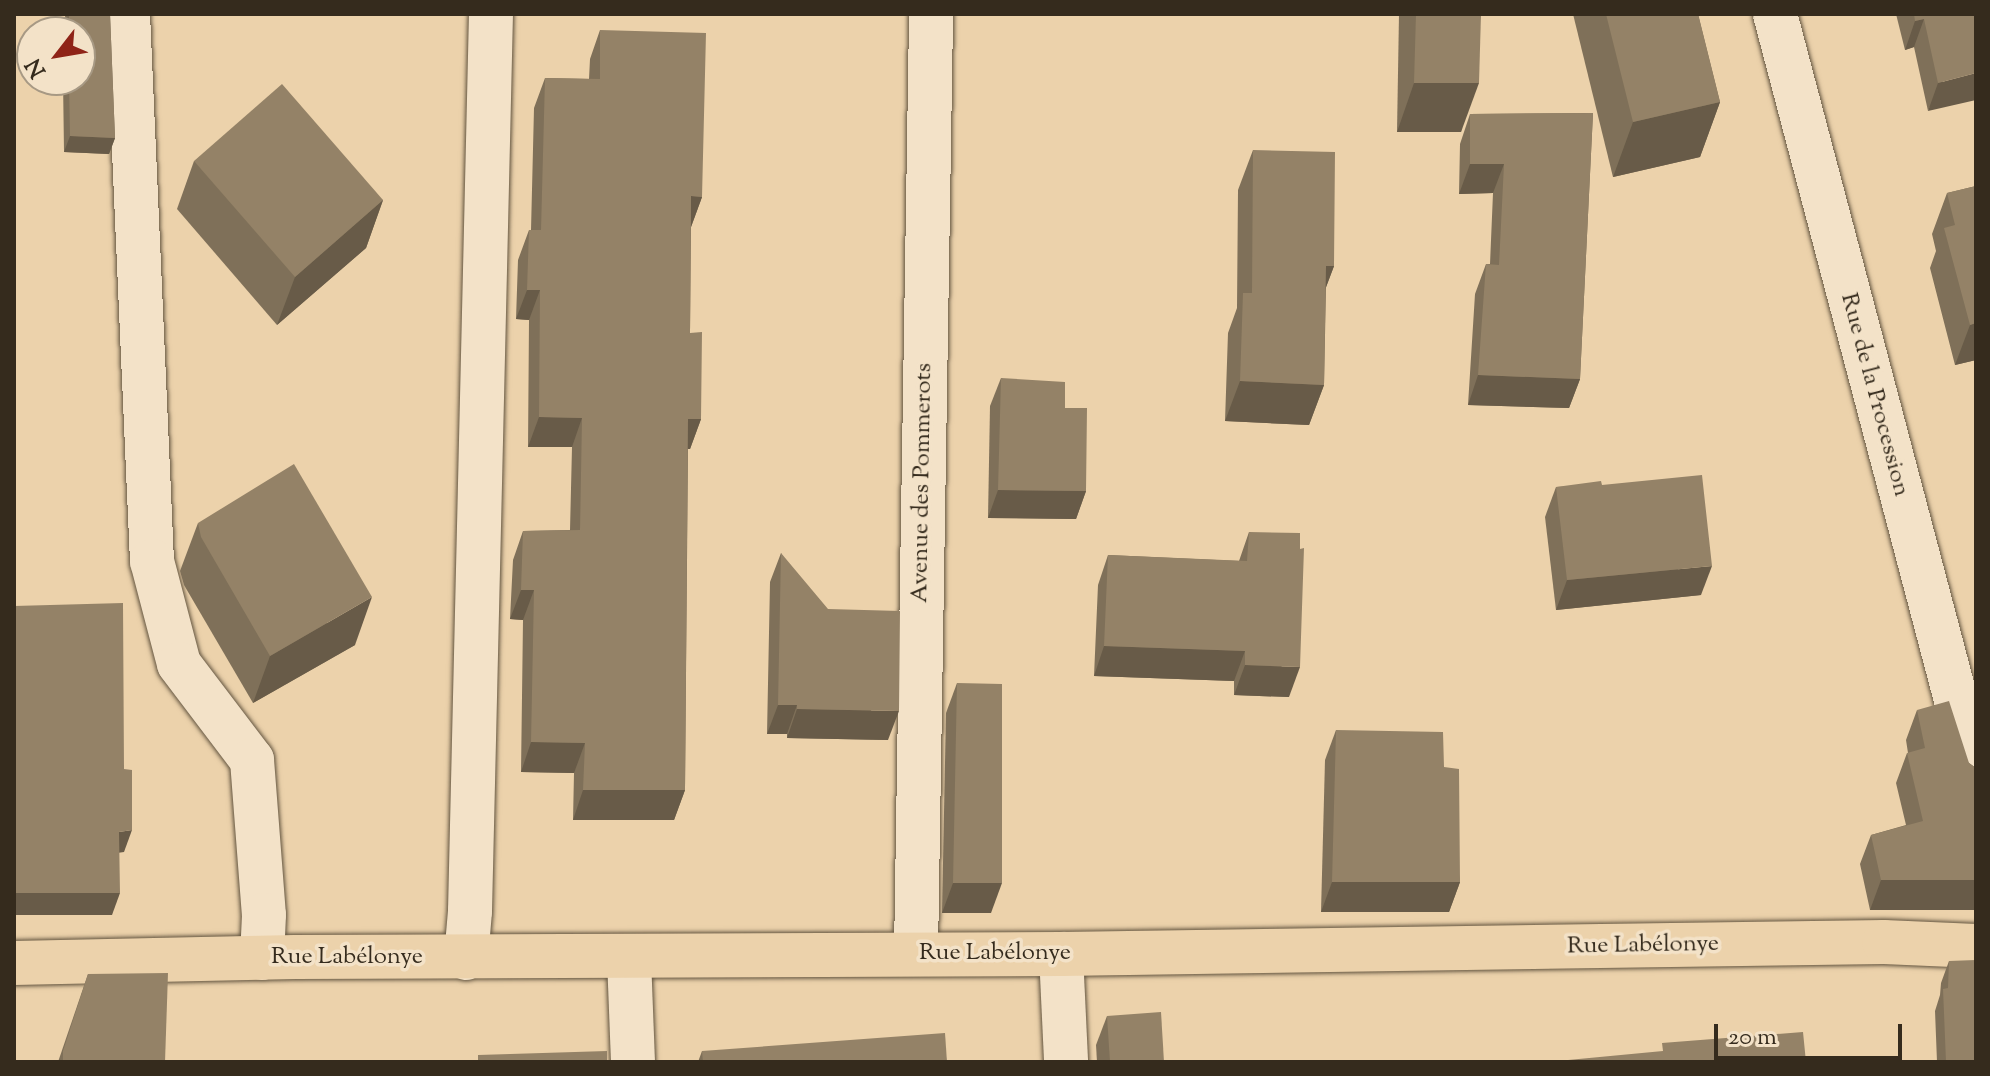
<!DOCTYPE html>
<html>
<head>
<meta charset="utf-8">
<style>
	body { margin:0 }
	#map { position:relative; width:1990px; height:1076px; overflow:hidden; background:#ecd2ab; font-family:"Sorts Mill Goudy",serif }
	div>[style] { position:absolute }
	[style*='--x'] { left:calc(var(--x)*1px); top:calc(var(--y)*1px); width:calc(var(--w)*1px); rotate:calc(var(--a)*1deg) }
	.roads { filter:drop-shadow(0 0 2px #635540) drop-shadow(0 0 2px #635540) }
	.minor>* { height:44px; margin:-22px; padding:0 22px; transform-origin:22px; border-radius:22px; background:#f3e2c8 }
	.major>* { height:44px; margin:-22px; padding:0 22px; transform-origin:22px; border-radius:22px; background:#ecd2ab }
	.wall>* { inset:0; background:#7f7059 }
	.shaded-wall>* { inset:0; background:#685b48 }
	.building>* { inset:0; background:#948267 }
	span { translate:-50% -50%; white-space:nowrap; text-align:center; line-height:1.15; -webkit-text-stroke:7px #f3e2c8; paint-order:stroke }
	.street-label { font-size:24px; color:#352b1d }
	.frame { position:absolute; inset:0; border:16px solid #352b1d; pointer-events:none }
	.north { position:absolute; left:16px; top:16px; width:80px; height:80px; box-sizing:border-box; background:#f3e2c8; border:2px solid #a79984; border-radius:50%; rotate:239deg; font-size:22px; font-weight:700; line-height:32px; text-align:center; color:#352b1d }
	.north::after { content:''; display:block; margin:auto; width:28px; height:36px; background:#8f2418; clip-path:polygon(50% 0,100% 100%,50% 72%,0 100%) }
	.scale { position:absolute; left:1714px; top:1024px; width:188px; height:36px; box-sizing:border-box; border:4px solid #352b1d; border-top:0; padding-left:10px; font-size:24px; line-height:28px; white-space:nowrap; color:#352b1d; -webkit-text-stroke:6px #f3e2c8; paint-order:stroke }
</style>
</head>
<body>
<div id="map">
	<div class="roads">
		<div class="minor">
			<i style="--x:128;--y:14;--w:548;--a:87.49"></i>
			<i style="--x:152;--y:561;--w:106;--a:75.3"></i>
			<i style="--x:179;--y:664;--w:121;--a:52.8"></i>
			<i style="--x:252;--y:760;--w:155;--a:85.6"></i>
			<i style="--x:264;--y:915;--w:43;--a:92.7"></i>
			<i style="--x:1775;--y:14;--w:788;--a:75.22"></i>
			<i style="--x:916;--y:953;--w:939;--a:-89.08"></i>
			<i style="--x:1061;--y:954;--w:108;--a:87.3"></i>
			<i style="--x:466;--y:958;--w:47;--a:-85.1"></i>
			<i style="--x:470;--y:911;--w:896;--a:-88.66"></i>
			<i style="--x:629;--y:958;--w:104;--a:87.8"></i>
		</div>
		<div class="major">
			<i style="--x:14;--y:963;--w:281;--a:-1.2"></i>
			<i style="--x:295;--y:957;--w:766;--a:-0.22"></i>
			<i style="--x:1061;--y:954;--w:823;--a:-0.84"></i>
			<i style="--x:1884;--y:942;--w:92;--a:2.5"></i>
		</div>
	</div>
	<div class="wall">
		<i style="clip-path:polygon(66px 14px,110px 14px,115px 138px,109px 154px,64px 152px,63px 80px,80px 80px,80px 32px,63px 32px,63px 22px)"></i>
		<i style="clip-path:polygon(1399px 14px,1481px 14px,1461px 132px,1397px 132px)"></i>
		<i style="clip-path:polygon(1573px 14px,1698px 14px,1720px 102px,1700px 157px,1613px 177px)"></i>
		<i style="clip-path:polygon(1896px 14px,1976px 14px,1928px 111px,1914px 47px,1905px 50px)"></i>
		<i style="clip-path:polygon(600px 30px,702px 197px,691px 227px,690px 333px,701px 419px,690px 449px,688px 449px,685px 790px,674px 820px,573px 820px,574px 773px,521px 772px,523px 620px,510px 619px,513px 560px,523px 531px,570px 530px,572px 447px,528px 447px,529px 320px,516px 319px,518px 260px,529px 230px,531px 230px,534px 108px,545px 78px,589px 79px,590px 59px)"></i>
		<i style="clip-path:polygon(1593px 113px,1580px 379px,1569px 408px,1468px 405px,1475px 294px,1486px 264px,1490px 264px,1493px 193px,1459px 194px,1460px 144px,1470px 114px)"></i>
		<i style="clip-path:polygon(1253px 150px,1334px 266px,1326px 287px,1324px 385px,1309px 425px,1225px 421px,1228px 333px,1237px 308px,1238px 190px)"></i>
		<i style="clip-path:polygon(194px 161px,383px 200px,366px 248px,277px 325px,177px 209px)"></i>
		<i style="clip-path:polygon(1976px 186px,1976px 360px,1955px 365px,1930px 268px,1936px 251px,1932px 234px,1947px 193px)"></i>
		<i style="clip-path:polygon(1001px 378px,1065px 408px,1086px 491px,1076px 519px,988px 518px,990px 406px)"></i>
		<i style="clip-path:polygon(1602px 485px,1701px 595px,1556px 610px,1545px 517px,1556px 487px)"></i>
		<i style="clip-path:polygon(198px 523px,355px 645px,253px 703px,184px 585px,180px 571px)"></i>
		<i style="clip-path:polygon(1249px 532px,1289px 697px,1234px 695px,1234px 681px,1094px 676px,1098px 585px,1108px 555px,1239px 561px)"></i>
		<i style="clip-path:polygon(781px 553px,888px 740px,787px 738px,787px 734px,767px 734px,770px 582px)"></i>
		<i style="clip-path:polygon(957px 683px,991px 913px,942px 913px,946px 713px)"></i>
		<i style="clip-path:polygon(1917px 710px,1969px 763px,1976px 768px,1976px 910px,1870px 910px,1860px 864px,1871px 835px,1906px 825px,1896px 783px,1907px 753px,1908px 753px,1906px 740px)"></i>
		<i style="clip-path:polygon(1336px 730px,1444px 767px,1460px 882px,1449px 912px,1321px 912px,1325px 760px)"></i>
		<i style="clip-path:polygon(1949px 961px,1976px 1062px,1937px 1062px,1935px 1011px,1940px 995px,1941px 983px)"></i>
		<i style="clip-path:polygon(88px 974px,166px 1062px,58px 1062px)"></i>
		<i style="clip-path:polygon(1107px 1016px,1164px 1062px,1097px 1062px,1096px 1045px)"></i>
		<i style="clip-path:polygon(702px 1051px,947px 1062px,698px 1062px)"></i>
	</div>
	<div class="shaded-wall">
		<i style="clip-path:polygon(1924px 19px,1914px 47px,1905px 50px,1915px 21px)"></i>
		<i style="clip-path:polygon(1976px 73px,1976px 100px,1928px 111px,1938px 83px)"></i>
		<i style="clip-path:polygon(1414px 83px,1479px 83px,1461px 132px,1397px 132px)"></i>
		<i style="clip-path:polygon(1720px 102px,1700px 157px,1613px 177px,1633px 122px)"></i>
		<i style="clip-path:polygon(70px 136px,115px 138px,109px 154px,64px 152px)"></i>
		<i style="clip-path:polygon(1470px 164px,1504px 164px,1493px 193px,1459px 194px)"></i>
		<i style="clip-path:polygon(691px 196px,702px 197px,691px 227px)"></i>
		<i style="clip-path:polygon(383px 200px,366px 248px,277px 325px,295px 277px)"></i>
		<i style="clip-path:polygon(1326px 266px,1334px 266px,1319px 306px)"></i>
		<i style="clip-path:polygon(527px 290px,540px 290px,529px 320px,516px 319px)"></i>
		<i style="clip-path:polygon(1976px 323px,1976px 360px,1955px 365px,1970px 325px)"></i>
		<i style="clip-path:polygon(1478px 375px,1580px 379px,1569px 408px,1468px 405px)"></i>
		<i style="clip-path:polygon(1240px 381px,1324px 385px,1309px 425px,1225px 421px)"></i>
		<i style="clip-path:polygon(539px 417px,582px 418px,572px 447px,528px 447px)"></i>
		<i style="clip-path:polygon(688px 419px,701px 419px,690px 449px,677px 449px)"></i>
		<i style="clip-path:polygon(998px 490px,1086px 491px,1076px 519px,988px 518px)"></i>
		<i style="clip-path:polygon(1712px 566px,1701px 595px,1556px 610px,1567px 580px)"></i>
		<i style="clip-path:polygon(521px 590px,534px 590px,523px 620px,510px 619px)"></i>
		<i style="clip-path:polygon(372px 597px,355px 645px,253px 703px,270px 656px)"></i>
		<i style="clip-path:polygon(1104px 646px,1245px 651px,1234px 681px,1094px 676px)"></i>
		<i style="clip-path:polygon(1245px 665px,1300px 667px,1289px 697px,1234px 695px)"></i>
		<i style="clip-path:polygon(778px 705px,797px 705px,787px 734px,767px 734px)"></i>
		<i style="clip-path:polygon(797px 709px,899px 711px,888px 740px,787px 738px)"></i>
		<i style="clip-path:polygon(531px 742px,585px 743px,574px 773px,521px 772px)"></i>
		<i style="clip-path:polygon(583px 790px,685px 790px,674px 820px,573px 820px)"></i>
		<i style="clip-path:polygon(132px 830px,124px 852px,110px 854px,119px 832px)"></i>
		<i style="clip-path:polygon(1881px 880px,1976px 880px,1976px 910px,1870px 910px)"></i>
		<i style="clip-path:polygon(1332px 882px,1460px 882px,1449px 912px,1321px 912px)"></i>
		<i style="clip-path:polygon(953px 883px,1002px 883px,991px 913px,942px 913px)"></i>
		<i style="clip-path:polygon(14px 893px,120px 893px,112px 915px,14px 915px)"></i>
	</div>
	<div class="building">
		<i style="clip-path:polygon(69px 14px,110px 14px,115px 138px,70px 136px,69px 80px,80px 80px,80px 32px,69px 32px)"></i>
		<i style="clip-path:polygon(1416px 14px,1481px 14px,1479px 83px,1414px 83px)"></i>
		<i style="clip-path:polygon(1606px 14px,1698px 14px,1720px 102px,1633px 122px)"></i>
		<i style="clip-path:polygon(1914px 14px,1976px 14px,1976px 73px,1938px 83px,1924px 19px,1915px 21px)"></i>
		<i style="clip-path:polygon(600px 30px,706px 33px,702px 197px,691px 196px,690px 333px,702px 332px,701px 419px,688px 419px,685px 790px,583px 790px,585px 743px,531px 742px,534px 590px,521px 590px,523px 531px,580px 530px,582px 418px,539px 417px,540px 290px,527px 290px,529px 230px,541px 230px,545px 78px,600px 79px)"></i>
		<i style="clip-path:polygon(282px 84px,383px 200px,295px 277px,194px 161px)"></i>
		<i style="clip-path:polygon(1593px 113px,1580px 379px,1478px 375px,1486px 264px,1499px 265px,1504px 164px,1470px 164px,1470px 114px)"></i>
		<i style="clip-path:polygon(1253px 150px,1335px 152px,1334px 266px,1326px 266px,1324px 385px,1240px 381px,1243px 293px,1252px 293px)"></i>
		<i style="clip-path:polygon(1976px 186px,1976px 323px,1970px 325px,1944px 228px,1955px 225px,1947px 193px)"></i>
		<i style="clip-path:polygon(1001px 378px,1065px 382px,1065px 408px,1087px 408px,1086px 491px,998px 490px)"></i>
		<i style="clip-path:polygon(294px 464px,372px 597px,270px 656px,201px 537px,198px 523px)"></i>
		<i style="clip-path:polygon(1702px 475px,1712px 566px,1567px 580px,1556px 487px,1601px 481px,1602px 485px)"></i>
		<i style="clip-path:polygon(1249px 532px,1300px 533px,1300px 549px,1304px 548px,1300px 667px,1245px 665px,1245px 651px,1104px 646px,1108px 555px,1247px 561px)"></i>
		<i style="clip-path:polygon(781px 553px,828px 609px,900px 611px,899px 711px,797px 709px,797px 705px,778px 705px)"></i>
		<i style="clip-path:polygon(123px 603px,124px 769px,132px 770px,132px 830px,119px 832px,120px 893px,14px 893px,14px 606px)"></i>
		<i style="clip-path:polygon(957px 683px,1002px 684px,1002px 883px,953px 883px)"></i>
		<i style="clip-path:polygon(1949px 701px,1969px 763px,1976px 768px,1976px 822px,1974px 823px,1976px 830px,1976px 880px,1881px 880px,1871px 835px,1923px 821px,1907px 753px,1925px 748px,1917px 710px)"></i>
		<i style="clip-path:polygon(1336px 730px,1443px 732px,1444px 767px,1459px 769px,1460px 882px,1332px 882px)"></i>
		<i style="clip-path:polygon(1976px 960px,1976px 1062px,1946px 1062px,1943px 989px,1948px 988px,1949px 961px)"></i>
		<i style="clip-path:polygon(168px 973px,165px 1062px,63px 1062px,63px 1051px,88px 974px)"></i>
		<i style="clip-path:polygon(1161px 1012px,1164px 1062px,1110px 1062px,1107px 1016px)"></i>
		<i style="clip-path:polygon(1803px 1032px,1806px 1062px,1547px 1062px,1663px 1051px,1662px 1043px)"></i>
		<i style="clip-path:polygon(945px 1033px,947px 1062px,703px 1062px,702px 1051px)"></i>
		<i style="clip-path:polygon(607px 1051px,607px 1062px,478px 1062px,478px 1055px)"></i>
	</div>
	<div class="street-label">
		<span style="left:1874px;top:395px;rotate:75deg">Rue de la Procession</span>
		<span style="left:923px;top:483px;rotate:-89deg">Avenue des Pommerots</span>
		<span style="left:1643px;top:946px;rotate:-1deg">Rue Labélonye</span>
		<span style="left:995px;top:954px">Rue Labélonye</span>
		<span style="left:347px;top:958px">Rue Labélonye</span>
	</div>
	<div class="frame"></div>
	<div class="north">N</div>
	<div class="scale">20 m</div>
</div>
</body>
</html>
